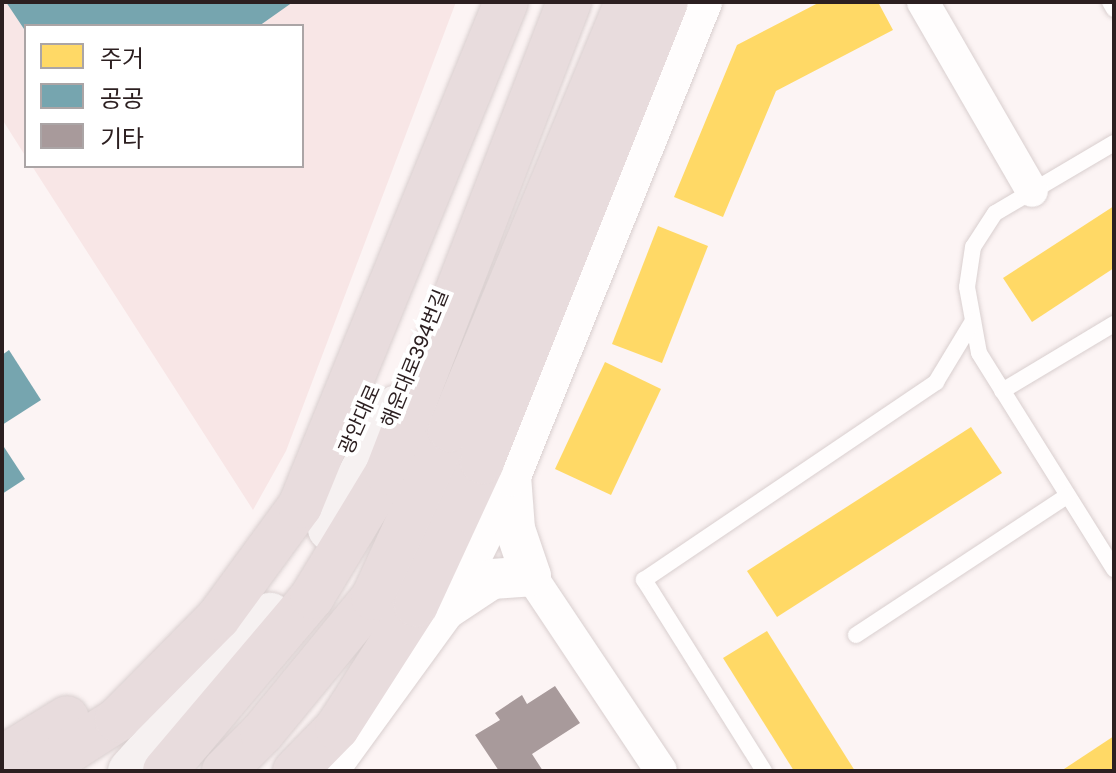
<!DOCTYPE html>
<html>
<head>
<meta charset="utf-8">
<style>
	body { margin:0 }
	#map { position:relative; width:1116px; height:773px; overflow:hidden; background:#fcf4f4; font-family:"Golos Text","Noto Sans KR",sans-serif }
	div>[style] { position:absolute }
	[style*='--x'] { left:calc(var(--x)*1px); top:calc(var(--y)*1px); width:calc(var(--w)*1px); rotate:calc(var(--a)*1deg) }
	.built>* { inset:0; background:#f8e6e6 }
	.homes>* { inset:0; background:#ffd966 }
	.public>* { inset:0; background:#76a5af }
	.building>* { inset:0; background:#a89a9b }
	.roads { filter:drop-shadow(0 0 2px #d9cfcf) drop-shadow(0 0 2px #d9cfcf) }
	.service>* { height:16px; margin:-8px; padding:0 8px; transform-origin:8px; border-radius:8px; background:#fffdfd }
	.minor>* { height:32px; margin:-16px; padding:0 16px; transform-origin:16px; border-radius:16px; background:#fffdfd }
	.tertiary>* { height:40px; margin:-20px; padding:0 20px; transform-origin:20px; border-radius:20px; background:#fffdfd }
	.secondary>* { height:44px; margin:-22px; padding:0 22px; transform-origin:22px; border-radius:22px; background:#f6f1f1 }
	.trunk>* { height:44px; margin:-22px; padding:0 22px; transform-origin:22px; border-radius:22px; background:#e8dcdd }
	span { translate:-50% -50%; white-space:nowrap; text-align:center; line-height:1.15; -webkit-text-stroke:8px #fff; paint-order:stroke }
	.street-label { font-size:20px; color:#2c1f20 }
	.frame { position:absolute; inset:0; border:4px solid #2c1f20; pointer-events:none }
	.legend { position:absolute; left:24px; top:24px; width:280px; height:144px; box-sizing:border-box; background:#fff; border:2px solid #aba5a6; margin:0; padding:10px 14px; list-style:none; font-size:24px; color:#2c1f20 }
	.legend li { display:flex; align-items:center; gap:16px; height:40px }
	.legend b { width:40px; border:2px solid #aba5a6 }
</style>
</head>
<body>
<div id="map">
	<div class="built">
		<i style="clip-path:polygon(2px 2px,456px 2px,286px 451px,253px 510px,32px 166px,302px 166px,302px 26px,26px 26px,26px 157px,2px 119px)"></i>
	</div>
	<div class="homes">
		<i style="clip-path:polygon(820px 2px,878px 2px,893px 30px,776px 91px,723px 217px,674px 197px,737px 45px)"></i>
		<i style="clip-path:polygon(1114px 206px,1114px 268px,1032px 322px,1003px 278px)"></i>
		<i style="clip-path:polygon(658px 226px,708px 246px,662px 363px,612px 344px)"></i>
		<i style="clip-path:polygon(605px 362px,661px 389px,611px 495px,555px 469px)"></i>
		<i style="clip-path:polygon(971px 427px,1002px 473px,777px 617px,747px 571px)"></i>
		<i style="clip-path:polygon(767px 631px,855px 771px,794px 771px,723px 658px)"></i>
		<i style="clip-path:polygon(1114px 736px,1114px 771px,1061px 771px)"></i>
	</div>
	<div class="public">
		<i style="clip-path:polygon(6px 2px,293px 2px,259px 26px,26px 26px,26px 32px)"></i>
		<i style="clip-path:polygon(9px 350px,41px 400px,2px 425px,2px 355px)"></i>
		<i style="clip-path:polygon(2px 444px,25px 479px,2px 494px)"></i>
	</div>
	<div class="building">
		<i style="clip-path:polygon(555px 686px,580px 723px,532px 754px,543px 771px,499px 771px,475px 735px,500px 720px,495px 713px,522px 695px,527px 704px)"></i>
	</div>
	<div class="roads">
		<div class="service">
			<i style="--x:1110;--y:2;--w:8;--a:60"></i>
			<i style="--x:1114;--y:143;--w:138;--a:149.5"></i>
			<i style="--x:995;--y:213;--w:40;--a:122.9"></i>
			<i style="--x:973;--y:247;--w:40;--a:98.5"></i>
			<i style="--x:967;--y:287;--w:67;--a:79.7"></i>
			<i style="--x:979;--y:353;--w:255;--a:58"></i>
			<i style="--x:1002;--y:391;--w:131;--a:-30.9"></i>
			<i style="--x:856;--y:635;--w:253;--a:-33.4"></i>
			<i style="--x:764;--y:771;--w:226;--a:-122.1"></i>
			<i style="--x:644;--y:580;--w:353;--a:-34.1"></i>
			<i style="--x:936;--y:382;--w:71;--a:-58.8"></i>
		</div>
		<div class="minor">
			<i style="--x:923;--y:2;--w:218;--a:60"></i>
			<i style="--x:531;--y:576;--w:234;--a:56.3"></i>
		</div>
		<div class="tertiary">
			<i style="--x:445;--y:610;--w:148;--a:-63.6"></i>
			<i style="--x:328;--y:771;--w:199;--a:-54"></i>
			<i style="--x:445;--y:610;--w:56;--a:-33.4"></i>
			<i style="--x:492;--y:579;--w:39;--a:-4"></i>
			<i style="--x:531;--y:576;--w:50;--a:-108.8"></i>
			<i style="--x:515;--y:529;--w:53;--a:-94.3"></i>
			<i style="--x:511;--y:476;--w:511;--a:-68.05"></i>
		</div>
		<div class="secondary">
			<i style="--x:330;--y:529;--w:139;--a:-61.2"></i>
			<i style="--x:130;--y:771;--w:210;--a:-48.1"></i>
		</div>
		<div class="trunk">
			<i style="--x:2;--y:758;--w:76;--a:-31.6"></i>
			<i style="--x:38;--y:771;--w:94;--a:-32.8"></i>
			<i style="--x:117;--y:720;--w:144;--a:-45.3"></i>
			<i style="--x:218;--y:618;--w:139;--a:-53.8"></i>
			<i style="--x:300;--y:506;--w:544;--a:-67.77"></i>
			<i style="--x:165;--y:771;--w:228;--a:-49.8"></i>
			<i style="--x:312;--y:597;--w:145;--a:-58.8"></i>
			<i style="--x:387;--y:473;--w:505;--a:-68.87"></i>
			<i style="--x:224;--y:771;--w:54;--a:-45"></i>
			<i style="--x:262;--y:733;--w:175;--a:-50.6"></i>
			<i style="--x:373;--y:598;--w:185;--a:-65.4"></i>
			<i style="--x:450;--y:430;--w:463;--a:-67.5"></i>
			<i style="--x:295;--y:771;--w:60;--a:-45.7"></i>
			<i style="--x:337;--y:728;--w:146;--a:-57.3"></i>
			<i style="--x:416;--y:605;--w:157;--a:-65.2"></i>
			<i style="--x:482;--y:462;--w:495;--a:-68.2"></i>
		</div>
	</div>
	<div class="street-label">
		<span style="left:414px;top:358px;rotate:-68deg">해운대로394번길</span>
		<span style="left:359px;top:419px;rotate:-66deg">광안대로</span>
	</div>
	<div class="frame"></div>
	<ul class="legend">
	<li><b style="height:22px;background:#ffd966"></b>주거</li>
	<li><b style="height:22px;background:#76a5af"></b>공공</li>
	<li><b style="height:22px;background:#a89a9b"></b>기타</li>
	</ul>
</div>
</body>
</html>
